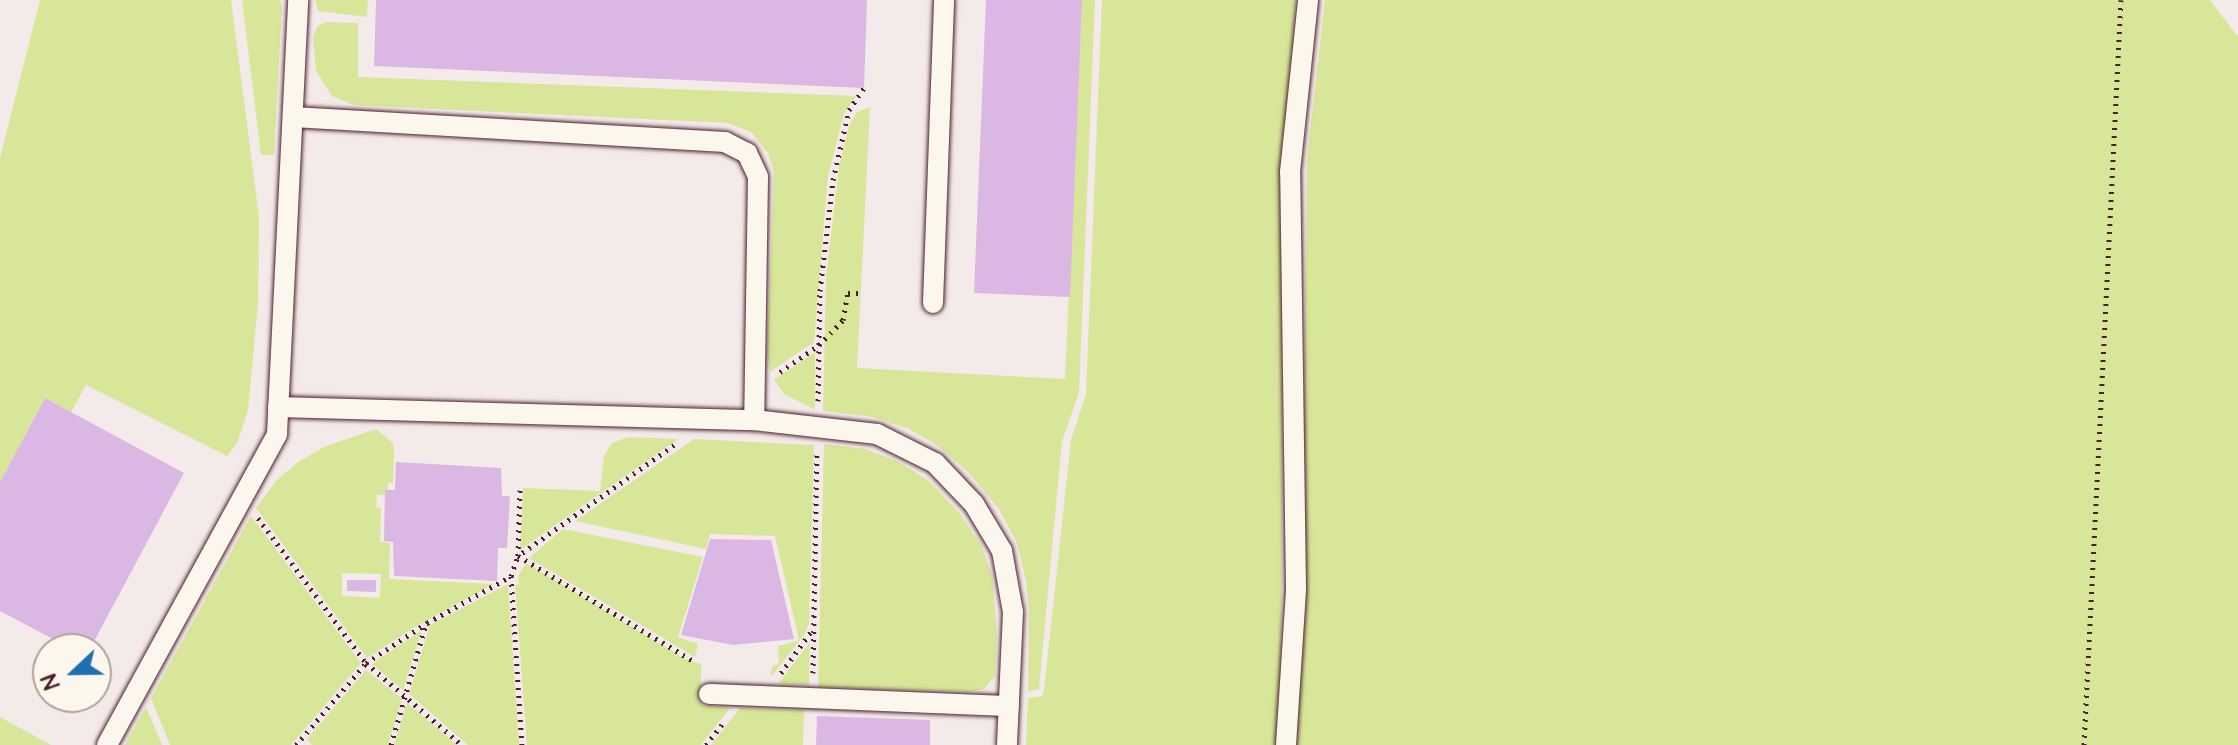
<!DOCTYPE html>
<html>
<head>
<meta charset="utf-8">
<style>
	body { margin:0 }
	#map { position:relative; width:2238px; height:745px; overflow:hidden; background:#f5eaea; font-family:"Architects Daughter",sans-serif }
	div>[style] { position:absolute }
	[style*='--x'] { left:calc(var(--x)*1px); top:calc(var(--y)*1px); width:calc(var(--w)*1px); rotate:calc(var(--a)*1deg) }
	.green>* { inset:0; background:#d8e699 }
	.building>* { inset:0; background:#dbb8e3 }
	.path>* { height:5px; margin-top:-2.5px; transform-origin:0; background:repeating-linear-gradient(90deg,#4a1f2b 0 2px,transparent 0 8px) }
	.roads { filter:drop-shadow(0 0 2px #4a1f2b) drop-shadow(0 0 2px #4a1f2b) }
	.service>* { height:20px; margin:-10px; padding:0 10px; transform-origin:10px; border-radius:10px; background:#fbf7ec }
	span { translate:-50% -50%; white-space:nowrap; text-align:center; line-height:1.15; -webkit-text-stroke:8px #fbf7ec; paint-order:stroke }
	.north { position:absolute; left:32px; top:633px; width:80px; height:80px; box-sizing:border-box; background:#fbf7ec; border:2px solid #b4a19f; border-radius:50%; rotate:248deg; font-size:22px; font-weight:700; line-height:32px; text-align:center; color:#4a1f2b }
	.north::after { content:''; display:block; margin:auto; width:28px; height:36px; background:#1f6fb2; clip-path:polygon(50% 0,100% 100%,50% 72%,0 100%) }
</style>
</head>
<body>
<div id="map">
	<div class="green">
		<i style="clip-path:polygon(40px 0,231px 0,259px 217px,258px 303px,248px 410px,237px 443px,227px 456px,86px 385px,71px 412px,45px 398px,0 482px,0 158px)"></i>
		<i style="clip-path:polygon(242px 0,280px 0,282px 6px,274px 155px,261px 155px)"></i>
		<i style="clip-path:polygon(315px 0,368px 0,367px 17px,318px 11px)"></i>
		<i style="clip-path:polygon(1082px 0,1095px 0,1079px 393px,1062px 441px,1039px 689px,1028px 692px,1029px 610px,1026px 581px,1017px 543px,999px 509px,968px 472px,938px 446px,909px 429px,873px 417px,823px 411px,826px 277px,839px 166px,849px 126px,856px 113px,870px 107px,857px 368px,1065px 379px)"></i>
		<i style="clip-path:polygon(1102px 0,1296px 0,1283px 188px,1281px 745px,1026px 745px,1028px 698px,1042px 696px,1044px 690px,1071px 440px,1086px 394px)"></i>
		<i style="clip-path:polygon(1325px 0,2210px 0,2238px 37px,2238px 745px,1296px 745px,1306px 584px,1300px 472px,1304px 429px,1307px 159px)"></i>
		<i style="clip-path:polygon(326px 22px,358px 23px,358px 77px,856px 96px,844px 114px,828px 176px,814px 342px,770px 372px,767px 353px,774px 172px,768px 153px,751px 132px,727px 123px,354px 105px,332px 96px,316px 71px,313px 38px,317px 27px)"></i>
		<i style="clip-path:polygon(815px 352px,815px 410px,784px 394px,774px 380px)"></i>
		<i style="clip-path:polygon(evenodd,376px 429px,393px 443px,394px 452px,393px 483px,388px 483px,387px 495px,377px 495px,376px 507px,381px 508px,380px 542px,390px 543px,389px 579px,493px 584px,410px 630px,367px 658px,256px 508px,276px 481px,298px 462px,324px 447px,376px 429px,342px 573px,381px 574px,380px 598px,342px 596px,342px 573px)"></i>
		<i style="clip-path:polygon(628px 437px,678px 439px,520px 550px,523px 488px,600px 491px,604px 456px,612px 443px)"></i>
		<i style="clip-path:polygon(694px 439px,814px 445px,809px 624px,804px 635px,771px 677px,772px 666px,779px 664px,778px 646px,799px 640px,775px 536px,710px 534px,706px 549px,575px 521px)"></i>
		<i style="clip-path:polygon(824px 444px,865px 449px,897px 461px,929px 481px,960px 514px,982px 547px,992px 576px,997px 632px,995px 676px,984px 689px,969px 692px,818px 687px)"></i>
		<i style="clip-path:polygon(251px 516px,361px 663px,291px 745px,170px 745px,151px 698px)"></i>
		<i style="clip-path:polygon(563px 529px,703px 557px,678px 637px,698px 644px,695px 657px,529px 558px)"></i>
		<i style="clip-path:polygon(526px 563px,685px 659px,701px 664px,701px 705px,730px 708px,701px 745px,527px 745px,515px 585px,519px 584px,518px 576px)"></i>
		<i style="clip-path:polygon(508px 584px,519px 745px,468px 745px,409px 694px,430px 625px)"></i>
		<i style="clip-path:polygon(422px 630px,403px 690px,372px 664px)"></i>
		<i style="clip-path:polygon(810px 642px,809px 685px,778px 684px)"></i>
		<i style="clip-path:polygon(366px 670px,402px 699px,388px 745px,312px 745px,307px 739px)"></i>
		<i style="clip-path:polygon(407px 703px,457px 745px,394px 745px)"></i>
		<i style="clip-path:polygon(146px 707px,162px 745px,125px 745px)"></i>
		<i style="clip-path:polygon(740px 708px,804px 710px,803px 745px,711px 745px)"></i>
		<i style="clip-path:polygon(0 717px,51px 745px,0 745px)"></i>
	</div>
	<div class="building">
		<i style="clip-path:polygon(376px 0,867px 0,864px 88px,374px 66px)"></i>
		<i style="clip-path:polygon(986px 0,1082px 0,1070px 297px,974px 293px)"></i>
		<i style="clip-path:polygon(45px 398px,184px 473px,90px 649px,72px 649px,0 611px,0 482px)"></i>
		<i style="clip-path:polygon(396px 462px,501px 468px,502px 496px,510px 496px,507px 548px,498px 548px,497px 581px,394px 576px,393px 542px,384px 541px,385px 490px,395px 490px)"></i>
		<i style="clip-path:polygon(710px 539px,771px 540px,794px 639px,733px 645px,681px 635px)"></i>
		<i style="clip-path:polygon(347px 580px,376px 580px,376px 592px,347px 591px)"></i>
		<i style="clip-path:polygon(817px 716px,930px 720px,930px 745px,816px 745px)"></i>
	</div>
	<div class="path">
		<i style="--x:780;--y:372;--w:47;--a:-34.7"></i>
		<i style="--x:819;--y:345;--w:35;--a:-46"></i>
		<i style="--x:843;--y:320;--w:27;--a:-80"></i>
		<i style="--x:848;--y:293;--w:10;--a:0"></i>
		<i style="--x:818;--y:401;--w:110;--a:-89"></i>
		<i style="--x:820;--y:291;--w:112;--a:-83.3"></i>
		<i style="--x:833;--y:180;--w:72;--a:-77.1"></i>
		<i style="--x:849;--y:110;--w:27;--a:-56"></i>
		<i style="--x:674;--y:445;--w:191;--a:144.6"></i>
		<i style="--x:518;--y:556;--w:203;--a:30.9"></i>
		<i style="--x:258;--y:518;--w:181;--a:53.3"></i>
		<i style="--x:366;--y:663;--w:126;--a:40.5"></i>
		<i style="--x:511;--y:576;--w:21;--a:-71"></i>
		<i style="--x:518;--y:556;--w:66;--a:-88.3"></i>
		<i style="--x:781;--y:673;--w:54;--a:-54"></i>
		<i style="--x:813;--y:673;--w:222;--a:-89"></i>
		<i style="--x:296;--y:745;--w:108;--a:-49.5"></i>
		<i style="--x:366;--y:663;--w:73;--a:-33.3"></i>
		<i style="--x:427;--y:623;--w:96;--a:-29.2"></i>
		<i style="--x:511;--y:576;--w:169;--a:86.3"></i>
		<i style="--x:391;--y:745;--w:126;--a:-73.9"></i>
		<i style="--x:706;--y:745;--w:31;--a:-52"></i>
		<i style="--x:2084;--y:745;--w:746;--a:-87.16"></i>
	</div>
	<div class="roads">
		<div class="service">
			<i style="--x:293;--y:117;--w:433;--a:3.3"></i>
			<i style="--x:725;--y:142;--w:25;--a:27"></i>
			<i style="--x:747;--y:153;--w:26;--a:65"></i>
			<i style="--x:758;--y:177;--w:243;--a:90.9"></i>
			<i style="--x:933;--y:303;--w:303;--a:-87.9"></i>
			<i style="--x:278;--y:407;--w:476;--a:1.6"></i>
			<i style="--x:754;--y:420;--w:124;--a:6.5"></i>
			<i style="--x:877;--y:434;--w:65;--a:26.6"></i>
			<i style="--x:935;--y:463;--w:57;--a:46.4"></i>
			<i style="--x:974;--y:504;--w:55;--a:59.2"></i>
			<i style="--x:1002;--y:551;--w:62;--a:79.8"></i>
			<i style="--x:1013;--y:612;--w:133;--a:92.6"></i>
			<i style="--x:709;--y:694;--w:300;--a:2.3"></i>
			<i style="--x:107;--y:745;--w:354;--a:-61.3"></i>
			<i style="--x:277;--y:434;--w:435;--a:-87.2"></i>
			<i style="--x:1286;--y:745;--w:156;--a:-86.3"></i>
			<i style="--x:1296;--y:589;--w:417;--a:-90.8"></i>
			<i style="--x:1290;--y:172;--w:173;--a:-84"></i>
		</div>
	</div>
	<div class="north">N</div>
</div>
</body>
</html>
